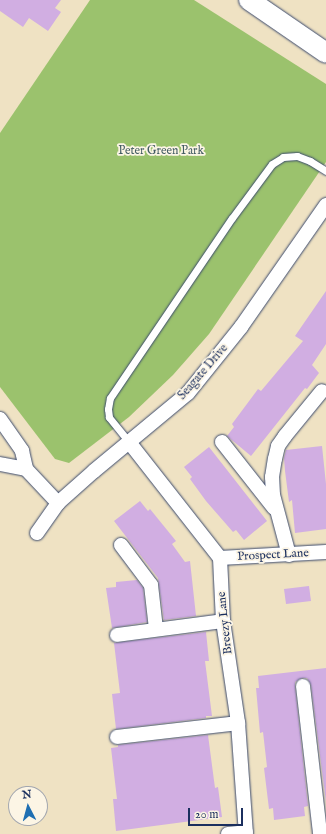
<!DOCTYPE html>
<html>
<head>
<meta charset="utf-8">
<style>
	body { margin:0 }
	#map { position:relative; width:326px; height:834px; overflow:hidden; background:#efe2c3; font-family:"IM FELL English",serif }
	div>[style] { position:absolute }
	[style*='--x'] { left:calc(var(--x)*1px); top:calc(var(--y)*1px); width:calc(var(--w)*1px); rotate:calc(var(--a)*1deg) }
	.green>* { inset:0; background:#9bc26d }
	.building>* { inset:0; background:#d1aee2 }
	.roads { filter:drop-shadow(0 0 1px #3b4a6d) drop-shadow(0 0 1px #3b4a6d) }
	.lane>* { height:7px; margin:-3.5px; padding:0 3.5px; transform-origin:3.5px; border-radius:3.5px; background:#fff }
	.street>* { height:14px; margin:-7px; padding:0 7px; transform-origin:7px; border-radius:7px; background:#fff }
	.secondary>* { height:20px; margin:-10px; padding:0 10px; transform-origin:10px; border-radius:10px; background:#fff }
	span { translate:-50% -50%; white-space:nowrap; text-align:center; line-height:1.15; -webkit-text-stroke:3.5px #fcf5e5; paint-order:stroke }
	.park-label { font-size:12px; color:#415b62 }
	.street-label { font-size:12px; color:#1b2f5e }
	.north { position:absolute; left:8px; top:786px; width:40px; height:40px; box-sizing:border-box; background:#fcf5e5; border:1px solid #a2a6af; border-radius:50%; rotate:354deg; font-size:11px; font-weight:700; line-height:16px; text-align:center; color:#1b2f5e }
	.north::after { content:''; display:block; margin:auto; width:14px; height:18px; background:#1f6fb2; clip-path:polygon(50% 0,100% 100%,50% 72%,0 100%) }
	.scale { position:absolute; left:188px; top:808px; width:55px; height:18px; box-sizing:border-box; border:2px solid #1b2f5e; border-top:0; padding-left:5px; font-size:12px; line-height:14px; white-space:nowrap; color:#1b2f5e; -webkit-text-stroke:3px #fcf5e5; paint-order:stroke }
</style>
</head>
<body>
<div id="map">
	<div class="green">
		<i style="clip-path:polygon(90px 0,194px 0,326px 84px,326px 162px,209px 334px,173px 375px,129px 417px,69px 463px,55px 459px,0 387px,0 133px)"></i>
	</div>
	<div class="building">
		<i style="clip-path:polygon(0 0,61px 0,55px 8px,61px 12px,48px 31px,29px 18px,23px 27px,0 11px)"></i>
		<i style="clip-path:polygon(326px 291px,326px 344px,312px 365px,319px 373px,307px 389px,305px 388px,251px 456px,227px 436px,234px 427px,232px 424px,258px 389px,261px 391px,303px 341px,295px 336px)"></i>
		<i style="clip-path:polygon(322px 446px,326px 484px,326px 529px,295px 533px,292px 500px,289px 502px,285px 471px,284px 458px,286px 450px)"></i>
		<i style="clip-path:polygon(209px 447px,267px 521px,244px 540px,236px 530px,233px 532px,206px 501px,190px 479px,192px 477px,184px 467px)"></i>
		<i style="clip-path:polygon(140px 501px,148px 511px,150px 509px,176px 541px,172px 544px,185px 562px,190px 561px,196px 616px,164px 620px,158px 578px,114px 521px)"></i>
		<i style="clip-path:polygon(137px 580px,143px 588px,147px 622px,112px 628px,106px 588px,116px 587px,116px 582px)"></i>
		<i style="clip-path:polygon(309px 586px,311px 601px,286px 604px,284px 589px)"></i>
		<i style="clip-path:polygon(206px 632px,209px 661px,205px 661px,212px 716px,206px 716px,206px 718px,116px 729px,112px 694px,120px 693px,114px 643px)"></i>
		<i style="clip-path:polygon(326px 668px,326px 802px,311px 685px,307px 678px,302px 678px,295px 682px,295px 687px,308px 806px,304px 807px,305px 816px,274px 820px,273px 808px,269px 809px,264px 768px,267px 767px,263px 732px,260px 733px,256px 688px,259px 688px,258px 676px)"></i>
		<i style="clip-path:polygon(208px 735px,215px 788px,218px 787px,222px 817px,116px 831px,113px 799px,117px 799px,111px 748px,118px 747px,118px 745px)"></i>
	</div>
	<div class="roads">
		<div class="lane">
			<i style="--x:129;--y:442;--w:32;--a:-129"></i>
			<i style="--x:109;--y:417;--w:8;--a:-97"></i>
			<i style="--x:108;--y:409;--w:11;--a:-80"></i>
			<i style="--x:110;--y:398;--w:217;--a:-55.9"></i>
			<i style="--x:232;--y:218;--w:67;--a:-53.5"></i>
			<i style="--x:272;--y:164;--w:13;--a:-32"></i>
			<i style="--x:283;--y:157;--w:14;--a:-4"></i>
			<i style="--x:297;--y:156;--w:14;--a:21"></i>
			<i style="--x:310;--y:161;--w:19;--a:32"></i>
		</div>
		<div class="street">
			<i style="--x:0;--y:419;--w:39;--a:55"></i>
			<i style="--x:22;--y:451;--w:18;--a:77"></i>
			<i style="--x:26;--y:469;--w:47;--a:46.7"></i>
			<i style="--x:129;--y:442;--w:147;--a:51.9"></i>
			<i style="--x:220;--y:558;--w:63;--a:87.3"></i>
			<i style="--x:223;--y:621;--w:103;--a:81.6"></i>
			<i style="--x:238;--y:723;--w:111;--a:85.9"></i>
			<i style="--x:222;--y:442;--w:84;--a:51.8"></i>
			<i style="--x:0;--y:464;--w:26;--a:11"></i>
			<i style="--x:37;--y:533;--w:37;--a:-55"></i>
			<i style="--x:58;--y:503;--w:48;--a:-41.6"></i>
			<i style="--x:94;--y:471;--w:122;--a:-39.7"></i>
			<i style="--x:188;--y:393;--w:85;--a:-51.2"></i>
			<i style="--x:241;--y:327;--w:149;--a:-55.1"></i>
			<i style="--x:121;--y:545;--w:50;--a:53.1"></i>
			<i style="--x:151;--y:585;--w:44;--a:83.5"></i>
			<i style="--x:289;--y:555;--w:62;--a:-104.9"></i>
			<i style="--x:273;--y:495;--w:18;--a:-93"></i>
			<i style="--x:272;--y:477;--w:18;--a:-81"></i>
			<i style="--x:275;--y:459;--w:13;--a:-77"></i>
			<i style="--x:278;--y:446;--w:12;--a:-55"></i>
			<i style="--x:285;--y:436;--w:58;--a:-50.6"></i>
			<i style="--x:220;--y:558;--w:106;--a:-3.2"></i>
			<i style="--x:117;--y:635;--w:107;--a:-7.5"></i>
			<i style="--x:303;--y:686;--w:149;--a:83.4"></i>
			<i style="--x:117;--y:737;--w:122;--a:-6.6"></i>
			<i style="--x:228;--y:834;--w:18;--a:-6"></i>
		</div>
		<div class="secondary">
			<i style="--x:249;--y:0;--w:93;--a:34.5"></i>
		</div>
	</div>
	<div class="park-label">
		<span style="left:161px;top:151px">Peter Green Park</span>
	</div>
	<div class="street-label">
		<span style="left:203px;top:372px;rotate:-49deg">Seagate Drive</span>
		<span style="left:273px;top:555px;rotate:-3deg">Prospect Lane</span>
		<span style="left:225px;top:623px;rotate:-96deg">Breezy Lane</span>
	</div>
	<div class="north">N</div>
	<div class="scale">20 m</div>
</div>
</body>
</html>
